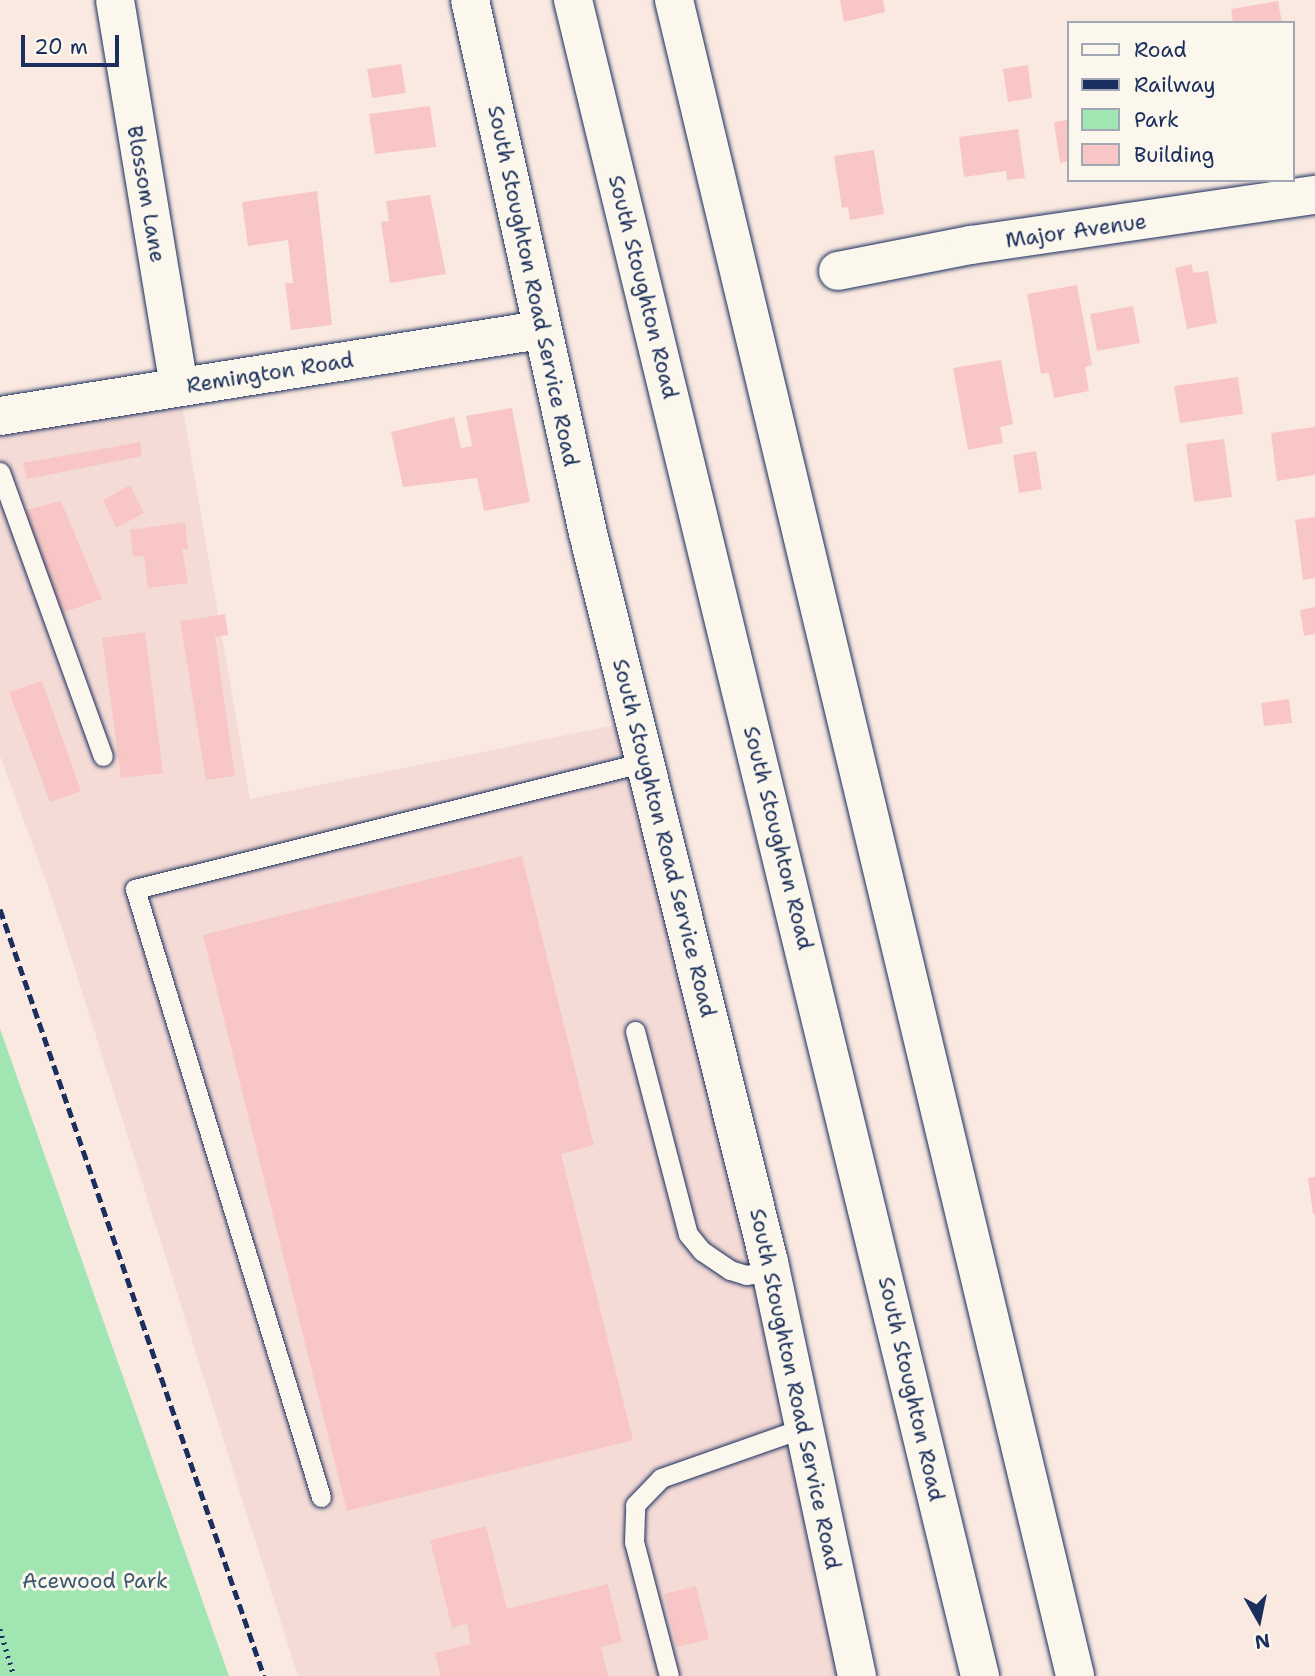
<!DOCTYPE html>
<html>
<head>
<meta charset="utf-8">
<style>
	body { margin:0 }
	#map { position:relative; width:1315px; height:1676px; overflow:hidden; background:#fae9e0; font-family:"Shantell Sans",sans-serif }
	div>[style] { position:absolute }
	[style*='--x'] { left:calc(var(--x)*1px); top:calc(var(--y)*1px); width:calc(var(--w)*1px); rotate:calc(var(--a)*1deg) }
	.built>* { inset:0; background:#f5dbd6 }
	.green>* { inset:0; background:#a0e5b2 }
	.building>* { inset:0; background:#f8c7c5 }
	.path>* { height:4.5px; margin-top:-2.25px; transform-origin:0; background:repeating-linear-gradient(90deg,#1b2f5e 0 2px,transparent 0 7px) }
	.roads { filter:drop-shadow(0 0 2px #1b2f5e) drop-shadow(0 0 2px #1b2f5e) }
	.lane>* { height:19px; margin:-9.5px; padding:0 9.5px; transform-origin:9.5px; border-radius:9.5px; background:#fbf7ec }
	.street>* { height:38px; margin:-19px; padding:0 19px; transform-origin:19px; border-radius:19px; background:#fbf7ec }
	.primary>* { height:38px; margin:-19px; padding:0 19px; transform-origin:19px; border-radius:19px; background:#fbf7ec }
	.rail>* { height:5px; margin-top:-2.5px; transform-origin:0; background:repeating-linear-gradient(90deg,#1b2f5e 0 10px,transparent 0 15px) }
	span { translate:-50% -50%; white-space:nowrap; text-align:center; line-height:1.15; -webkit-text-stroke:6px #fbf7ec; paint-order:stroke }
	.street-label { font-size:21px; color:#1b2f5e }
	.park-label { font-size:21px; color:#3c5c73 }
	.legend { position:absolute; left:1067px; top:21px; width:228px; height:161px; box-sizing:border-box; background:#fbf7ec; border:2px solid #a1a7b3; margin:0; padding:9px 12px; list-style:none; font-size:21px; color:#1b2f5e }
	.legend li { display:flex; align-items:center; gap:14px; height:35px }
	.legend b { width:35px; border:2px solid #a1a7b3 }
	.north { position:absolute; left:1224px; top:1585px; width:70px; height:70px; -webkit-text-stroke:5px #fbf7ec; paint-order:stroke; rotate:171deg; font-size:19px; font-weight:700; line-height:28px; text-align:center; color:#1b2f5e }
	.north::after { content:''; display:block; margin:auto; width:24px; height:32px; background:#1b2f5e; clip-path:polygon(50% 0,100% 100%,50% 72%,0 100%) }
	.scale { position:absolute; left:21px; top:35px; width:98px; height:32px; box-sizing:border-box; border:4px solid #1b2f5e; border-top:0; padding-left:9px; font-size:21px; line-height:24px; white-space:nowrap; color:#1b2f5e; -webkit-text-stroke:5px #fbf7ec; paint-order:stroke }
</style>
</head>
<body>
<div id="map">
	<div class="built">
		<i style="clip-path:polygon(179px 387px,250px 799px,636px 721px,857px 1676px,298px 1676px,54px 903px,0 756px,0 416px)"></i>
	</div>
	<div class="green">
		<i style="clip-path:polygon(0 1029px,229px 1676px,0 1676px)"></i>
	</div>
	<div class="building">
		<i style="clip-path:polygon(840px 0,883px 0,885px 12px,844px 22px)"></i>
		<i style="clip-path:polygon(1278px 1px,1282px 23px,1233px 23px,1231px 9px)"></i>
		<i style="clip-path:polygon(401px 64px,406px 93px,372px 98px,367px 69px)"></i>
		<i style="clip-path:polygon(1028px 65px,1032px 98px,1008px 102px,1003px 69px)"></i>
		<i style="clip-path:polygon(430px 106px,436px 147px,375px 154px,369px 114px)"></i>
		<i style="clip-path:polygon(1068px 120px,1068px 161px,1060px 163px,1054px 122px)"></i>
		<i style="clip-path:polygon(1018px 129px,1025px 178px,1007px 180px,1006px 171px,964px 177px,959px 137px)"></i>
		<i style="clip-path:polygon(874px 150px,884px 214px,850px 220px,848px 207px,842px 208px,834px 156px)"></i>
		<i style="clip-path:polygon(317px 191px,332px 325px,291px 330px,285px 283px,293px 283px,288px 240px,248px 246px,242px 202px)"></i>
		<i style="clip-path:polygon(430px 195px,446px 274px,390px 283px,381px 222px,389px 221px,386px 201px)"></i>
		<i style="clip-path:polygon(1192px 264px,1193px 273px,1208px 271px,1217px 323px,1187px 329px,1175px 268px)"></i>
		<i style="clip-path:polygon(1077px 285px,1092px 365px,1085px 367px,1089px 391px,1054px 398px,1049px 373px,1041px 374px,1027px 294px)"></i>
		<i style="clip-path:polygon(1133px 306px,1140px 343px,1097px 351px,1090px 314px)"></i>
		<i style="clip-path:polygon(1001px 360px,1013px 424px,1000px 427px,1003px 443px,968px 450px,953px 368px)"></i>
		<i style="clip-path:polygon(1238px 377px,1243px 414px,1180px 423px,1174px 386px)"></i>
		<i style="clip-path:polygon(512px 408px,530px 502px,484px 511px,477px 478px,403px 487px,391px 432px,454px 417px,461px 448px,472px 446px,466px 416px)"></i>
		<i style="clip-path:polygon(1315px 427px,1315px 475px,1277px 481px,1271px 433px)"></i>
		<i style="clip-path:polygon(1224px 439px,1232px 497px,1194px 502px,1186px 444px)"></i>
		<i style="clip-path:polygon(140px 442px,142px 456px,27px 479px,23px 463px)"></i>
		<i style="clip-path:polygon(1036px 451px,1042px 489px,1019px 493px,1013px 455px)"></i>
		<i style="clip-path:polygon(130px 485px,144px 513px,116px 528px,103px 500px)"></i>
		<i style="clip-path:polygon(61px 501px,102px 599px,59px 614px,14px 513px)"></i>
		<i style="clip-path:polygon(1315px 517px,1315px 578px,1303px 580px,1295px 520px)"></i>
		<i style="clip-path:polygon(185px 522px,188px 549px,182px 549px,188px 583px,148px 588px,144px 556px,133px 557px,130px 530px)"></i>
		<i style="clip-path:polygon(1315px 607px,1315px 634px,1304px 636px,1300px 610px)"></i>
		<i style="clip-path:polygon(225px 614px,228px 635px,215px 637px,235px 776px,206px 780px,180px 621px)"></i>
		<i style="clip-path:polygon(145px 632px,163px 773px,121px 778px,102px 638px)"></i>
		<i style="clip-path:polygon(42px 681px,81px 791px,50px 802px,9px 692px)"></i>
		<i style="clip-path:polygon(1289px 699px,1292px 723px,1264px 726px,1261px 703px)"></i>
		<i style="clip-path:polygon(522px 856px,594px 1145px,561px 1154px,633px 1440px,347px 1511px,203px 935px)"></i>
		<i style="clip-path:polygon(1315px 1177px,1315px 1214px,1313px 1214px,1308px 1178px)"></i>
		<i style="clip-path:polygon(486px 1526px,507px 1609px,608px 1584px,622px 1642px,601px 1647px,608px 1676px,441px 1676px,435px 1653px,471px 1644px,467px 1624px,452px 1628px,430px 1540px)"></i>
		<i style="clip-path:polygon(696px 1586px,709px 1639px,677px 1647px,664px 1594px)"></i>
	</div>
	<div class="path">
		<i style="--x:0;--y:1629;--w:49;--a:73.4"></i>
	</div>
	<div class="roads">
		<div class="lane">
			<i style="--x:0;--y:472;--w:302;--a:70.1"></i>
			<i style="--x:635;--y:1031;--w:210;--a:75.4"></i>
			<i style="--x:688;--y:1234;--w:22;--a:51"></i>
			<i style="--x:702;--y:1251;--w:34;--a:34"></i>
			<i style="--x:730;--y:1270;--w:17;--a:17"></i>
			<i style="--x:746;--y:1275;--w:25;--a:-9"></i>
			<i style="--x:321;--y:1497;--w:636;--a:-107.01"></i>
			<i style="--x:135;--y:889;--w:526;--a:-13.98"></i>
			<i style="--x:669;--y:1676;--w:138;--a:-104.6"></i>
			<i style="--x:634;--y:1542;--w:37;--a:-88"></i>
			<i style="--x:635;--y:1505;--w:37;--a:-46"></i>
			<i style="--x:661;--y:1478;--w:151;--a:-19.4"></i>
		</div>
		<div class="street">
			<i style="--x:115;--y:0;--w:392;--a:80.6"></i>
			<i style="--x:470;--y:0;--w:546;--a:77.52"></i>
			<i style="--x:588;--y:533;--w:751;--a:76.06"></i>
			<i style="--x:769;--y:1262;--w:423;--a:78"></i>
			<i style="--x:838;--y:271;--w:136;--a:-11.1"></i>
			<i style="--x:971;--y:245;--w:348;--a:-8.3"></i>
			<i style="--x:0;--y:416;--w:547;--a:-9.05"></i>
		</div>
		<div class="primary">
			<i style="--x:573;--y:0;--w:1725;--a:76.35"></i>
			<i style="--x:674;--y:0;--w:1723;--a:76.54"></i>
		</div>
	</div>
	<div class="rail">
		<i style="--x:0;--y:909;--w:811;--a:71.01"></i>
	</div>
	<div class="street-label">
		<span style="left:146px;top:194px;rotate:80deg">Blossom Lane</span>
		<span style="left:1076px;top:231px;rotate:-8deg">Major Avenue</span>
		<span style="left:533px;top:286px;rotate:78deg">South Stoughton Road Service Road</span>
		<span style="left:643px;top:287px;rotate:76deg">South Stoughton Road</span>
		<span style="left:270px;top:373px;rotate:-9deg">Remington Road</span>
		<span style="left:664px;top:838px;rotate:76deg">South Stoughton Road Service Road</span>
		<span style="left:778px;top:838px;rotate:76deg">South Stoughton Road</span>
		<span style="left:795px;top:1389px;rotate:78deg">South Stoughton Road Service Road</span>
		<span style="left:911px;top:1389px;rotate:77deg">South Stoughton Road</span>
	</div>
	<div class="park-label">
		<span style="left:95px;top:1581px">Acewood Park</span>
	</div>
	<ul class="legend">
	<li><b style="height:9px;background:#fbf7ec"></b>Road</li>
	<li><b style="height:9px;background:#1b2f5e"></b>Railway</li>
	<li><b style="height:19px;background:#a0e5b2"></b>Park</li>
	<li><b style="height:19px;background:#f8c7c5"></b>Building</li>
	</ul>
	<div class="north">N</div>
	<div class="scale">20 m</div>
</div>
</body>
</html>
